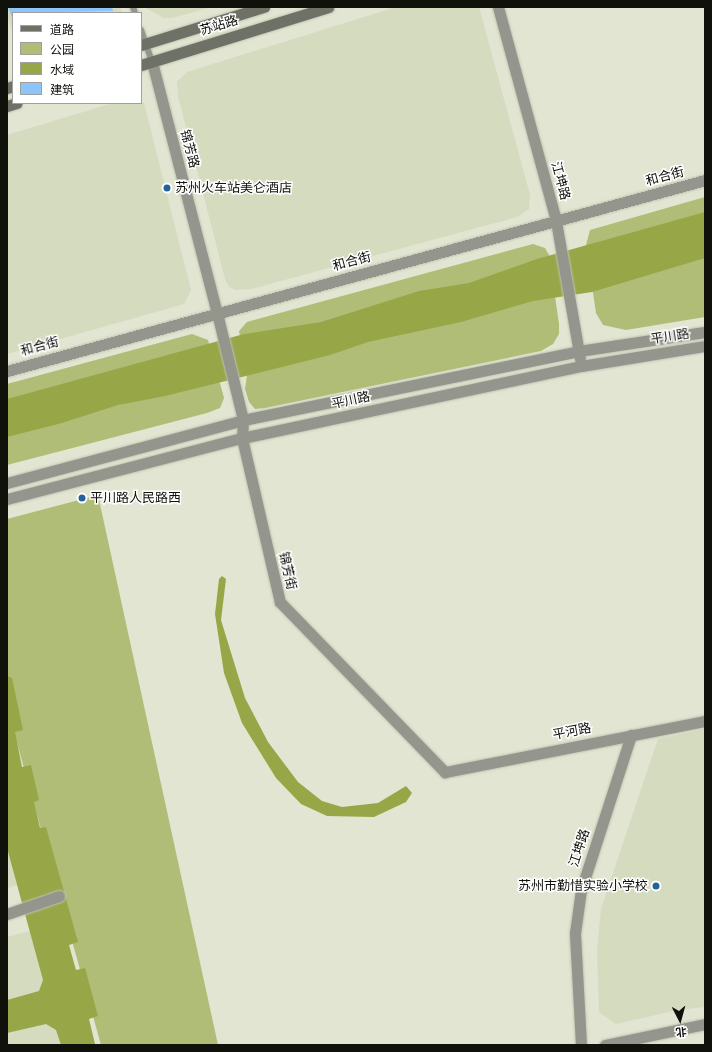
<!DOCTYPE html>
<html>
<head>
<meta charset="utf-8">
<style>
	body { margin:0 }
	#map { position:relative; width:712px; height:1052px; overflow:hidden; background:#e1e5d1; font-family:"Crimson Pro","Noto Sans SC",serif }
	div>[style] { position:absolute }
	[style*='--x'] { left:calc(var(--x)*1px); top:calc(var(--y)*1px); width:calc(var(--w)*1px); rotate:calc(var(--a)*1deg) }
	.built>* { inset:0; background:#d4dbbf }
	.green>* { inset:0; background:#b0bd77 }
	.water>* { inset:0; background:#97a748 }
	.building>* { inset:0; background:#8dc4fc }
	.roads { filter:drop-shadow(0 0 1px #bfc3b1) drop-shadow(0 0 1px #bfc3b1) }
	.service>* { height:6px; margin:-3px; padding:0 3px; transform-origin:3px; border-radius:3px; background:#94968d }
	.minor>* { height:11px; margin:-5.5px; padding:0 5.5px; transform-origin:5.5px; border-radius:5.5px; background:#94968d }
	.tertiary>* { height:11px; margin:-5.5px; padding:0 5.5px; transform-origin:5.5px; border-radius:5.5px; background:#94968d }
	.secondary>* { height:11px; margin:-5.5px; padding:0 5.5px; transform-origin:5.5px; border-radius:5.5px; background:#6e7165 }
	.dots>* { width:11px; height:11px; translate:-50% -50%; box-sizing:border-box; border:2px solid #fff; border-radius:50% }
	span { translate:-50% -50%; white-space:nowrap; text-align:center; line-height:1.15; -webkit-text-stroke:3px #fff; paint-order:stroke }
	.street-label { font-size:13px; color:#0f110a }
	.poi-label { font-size:13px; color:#0f110a }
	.left { translate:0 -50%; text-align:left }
	.right { translate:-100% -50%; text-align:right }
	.frame { position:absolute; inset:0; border:8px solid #0f110a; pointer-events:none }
	.legend { position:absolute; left:12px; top:12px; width:130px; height:92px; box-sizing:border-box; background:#fff; border:1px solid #9fa09d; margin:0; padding:5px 7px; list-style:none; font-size:12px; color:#0f110a }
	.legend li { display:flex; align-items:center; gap:8px; height:20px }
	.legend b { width:20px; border:1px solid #9fa09d }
	.north { position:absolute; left:660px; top:1000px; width:40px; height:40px; -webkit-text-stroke:3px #fff; paint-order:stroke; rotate:174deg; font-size:11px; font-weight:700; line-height:16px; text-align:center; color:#0f110a }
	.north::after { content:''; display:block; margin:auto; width:14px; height:18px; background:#0f110a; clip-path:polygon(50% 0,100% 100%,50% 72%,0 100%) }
</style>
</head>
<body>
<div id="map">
	<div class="built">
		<i style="clip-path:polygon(7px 7px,120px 7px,122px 13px,13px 13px,13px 33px,7px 16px)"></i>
		<i style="clip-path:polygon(144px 7px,212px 7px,172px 18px,164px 18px)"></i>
		<i style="clip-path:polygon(396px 7px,479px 7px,530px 195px,529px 209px,517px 217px,251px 289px,235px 290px,229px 287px,225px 279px,178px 96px,177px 82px,187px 72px)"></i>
		<i style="clip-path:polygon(141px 102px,144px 103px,191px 290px,184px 304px,7px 354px,7px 135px,113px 103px)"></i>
		<i style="clip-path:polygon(705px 729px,705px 1007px,678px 1010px,616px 1024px,599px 1012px,597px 951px,601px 909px,658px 739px)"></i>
		<i style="clip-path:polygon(7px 848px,17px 885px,7px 888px)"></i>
		<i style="clip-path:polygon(30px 931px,42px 973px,61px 1045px,7px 1045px,7px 937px)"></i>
	</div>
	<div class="green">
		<i style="clip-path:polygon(705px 197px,705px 317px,626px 330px,603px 325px,596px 313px,586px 245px,590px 230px)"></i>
		<i style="clip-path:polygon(533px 244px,545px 248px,549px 255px,559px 324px,559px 334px,553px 344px,541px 351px,265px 408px,255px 409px,249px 402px,245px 389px,247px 375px,239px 331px,247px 322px)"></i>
		<i style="clip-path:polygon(192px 334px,208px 340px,224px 398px,220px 408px,207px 413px,7px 465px,7px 384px)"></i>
		<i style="clip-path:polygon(98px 495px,218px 1045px,101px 1045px,7px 707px,7px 519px)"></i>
	</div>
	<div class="water">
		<i style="clip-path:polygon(705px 212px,705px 258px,592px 292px,533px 301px,461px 322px,368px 342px,330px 355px,165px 396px,118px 405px,62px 423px,7px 437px,7px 399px,244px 334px,321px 322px,419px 291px,469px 283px,537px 259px)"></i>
		<i style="clip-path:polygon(222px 576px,226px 579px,221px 620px,245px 698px,268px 742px,298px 782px,322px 801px,342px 807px,378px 803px,406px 786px,412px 793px,406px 802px,374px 817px,327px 816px,301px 804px,276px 778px,242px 723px,224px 673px,215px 614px,219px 579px)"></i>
		<i style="clip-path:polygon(7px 676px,12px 678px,23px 730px,15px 732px,22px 767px,31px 765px,39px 800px,34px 802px,40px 828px,46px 827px,78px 942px,69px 945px,76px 970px,85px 968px,98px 1016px,89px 1019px,95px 1044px,99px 1045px,61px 1045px,56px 1030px,46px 1024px,7px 1033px,7px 1000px,39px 991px,43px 980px,7px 848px)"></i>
	</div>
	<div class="building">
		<i style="clip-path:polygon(8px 7px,112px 7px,113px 11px,13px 13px,13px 20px)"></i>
	</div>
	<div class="roads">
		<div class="service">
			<i style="--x:133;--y:7;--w:6;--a:72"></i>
			<i style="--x:141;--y:30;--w:34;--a:71"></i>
		</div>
		<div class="minor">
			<i style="--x:7;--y:371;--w:724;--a:-15.3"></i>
			<i style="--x:242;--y:438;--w:168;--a:77"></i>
			<i style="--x:280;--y:602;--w:237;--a:45.9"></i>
			<i style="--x:445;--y:772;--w:265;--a:-11.1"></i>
		</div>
		<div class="tertiary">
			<i style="--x:498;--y:7;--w:222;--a:74.8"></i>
			<i style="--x:556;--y:221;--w:139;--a:80.1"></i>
			<i style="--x:152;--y:62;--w:259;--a:75.5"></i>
			<i style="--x:217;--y:313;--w:110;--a:76.3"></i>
			<i style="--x:243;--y:420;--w:18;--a:93"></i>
			<i style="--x:7;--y:483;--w:244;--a:-14.9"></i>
			<i style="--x:243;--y:420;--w:343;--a:-11.6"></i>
			<i style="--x:579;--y:351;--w:127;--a:-8.6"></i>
			<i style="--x:7;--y:499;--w:243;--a:-14.6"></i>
			<i style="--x:242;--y:438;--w:347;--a:-12"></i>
			<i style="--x:581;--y:366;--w:126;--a:-9.2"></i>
			<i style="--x:7;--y:914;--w:55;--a:-19.1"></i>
			<i style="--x:581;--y:1045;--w:112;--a:-93.1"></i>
			<i style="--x:575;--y:933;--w:43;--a:-82.1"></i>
			<i style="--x:581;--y:890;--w:163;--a:-72.1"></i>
			<i style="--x:605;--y:1045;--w:102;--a:-11.9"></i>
		</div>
		<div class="secondary">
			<i style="--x:141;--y:45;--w:129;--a:-17.2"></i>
			<i style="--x:141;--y:65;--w:196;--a:-17.2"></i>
			<i style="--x:7;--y:88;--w:6;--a:-18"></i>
			<i style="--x:7;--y:106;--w:10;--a:-17"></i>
		</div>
	</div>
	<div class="dots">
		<i style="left:167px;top:188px;background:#266299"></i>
		<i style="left:82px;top:498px;background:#266299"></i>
		<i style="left:656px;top:886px;background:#266299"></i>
	</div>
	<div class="street-label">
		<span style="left:219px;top:26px;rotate:-17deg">苏站路</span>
		<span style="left:189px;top:149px;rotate:75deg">锦芳路</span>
		<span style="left:665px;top:177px;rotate:-15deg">和合街</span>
		<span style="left:560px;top:181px;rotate:75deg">江坤路</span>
		<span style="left:352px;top:262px;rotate:-15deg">和合街</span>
		<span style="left:670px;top:337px;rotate:-9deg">平川路</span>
		<span style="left:40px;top:347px;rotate:-15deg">和合街</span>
		<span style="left:351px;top:401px;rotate:-12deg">平川路</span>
		<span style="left:287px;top:571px;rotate:77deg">锦芳街</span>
		<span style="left:572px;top:732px;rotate:-11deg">平河路</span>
		<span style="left:580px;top:848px;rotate:-72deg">江坤路</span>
	</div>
	<div class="poi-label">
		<span class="left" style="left:175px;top:188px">苏州火车站美仑酒店</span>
		<span class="left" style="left:90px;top:498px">平川路人民路西</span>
		<span class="right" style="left:648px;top:886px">苏州市勤惜实验小学校</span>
	</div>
	<div class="frame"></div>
	<ul class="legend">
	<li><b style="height:5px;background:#6e7165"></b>道路</li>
	<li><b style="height:11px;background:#b0bd77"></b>公园</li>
	<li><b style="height:11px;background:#97a748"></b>水域</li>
	<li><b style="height:11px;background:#8dc4fc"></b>建筑</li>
	</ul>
	<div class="north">北</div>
</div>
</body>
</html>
